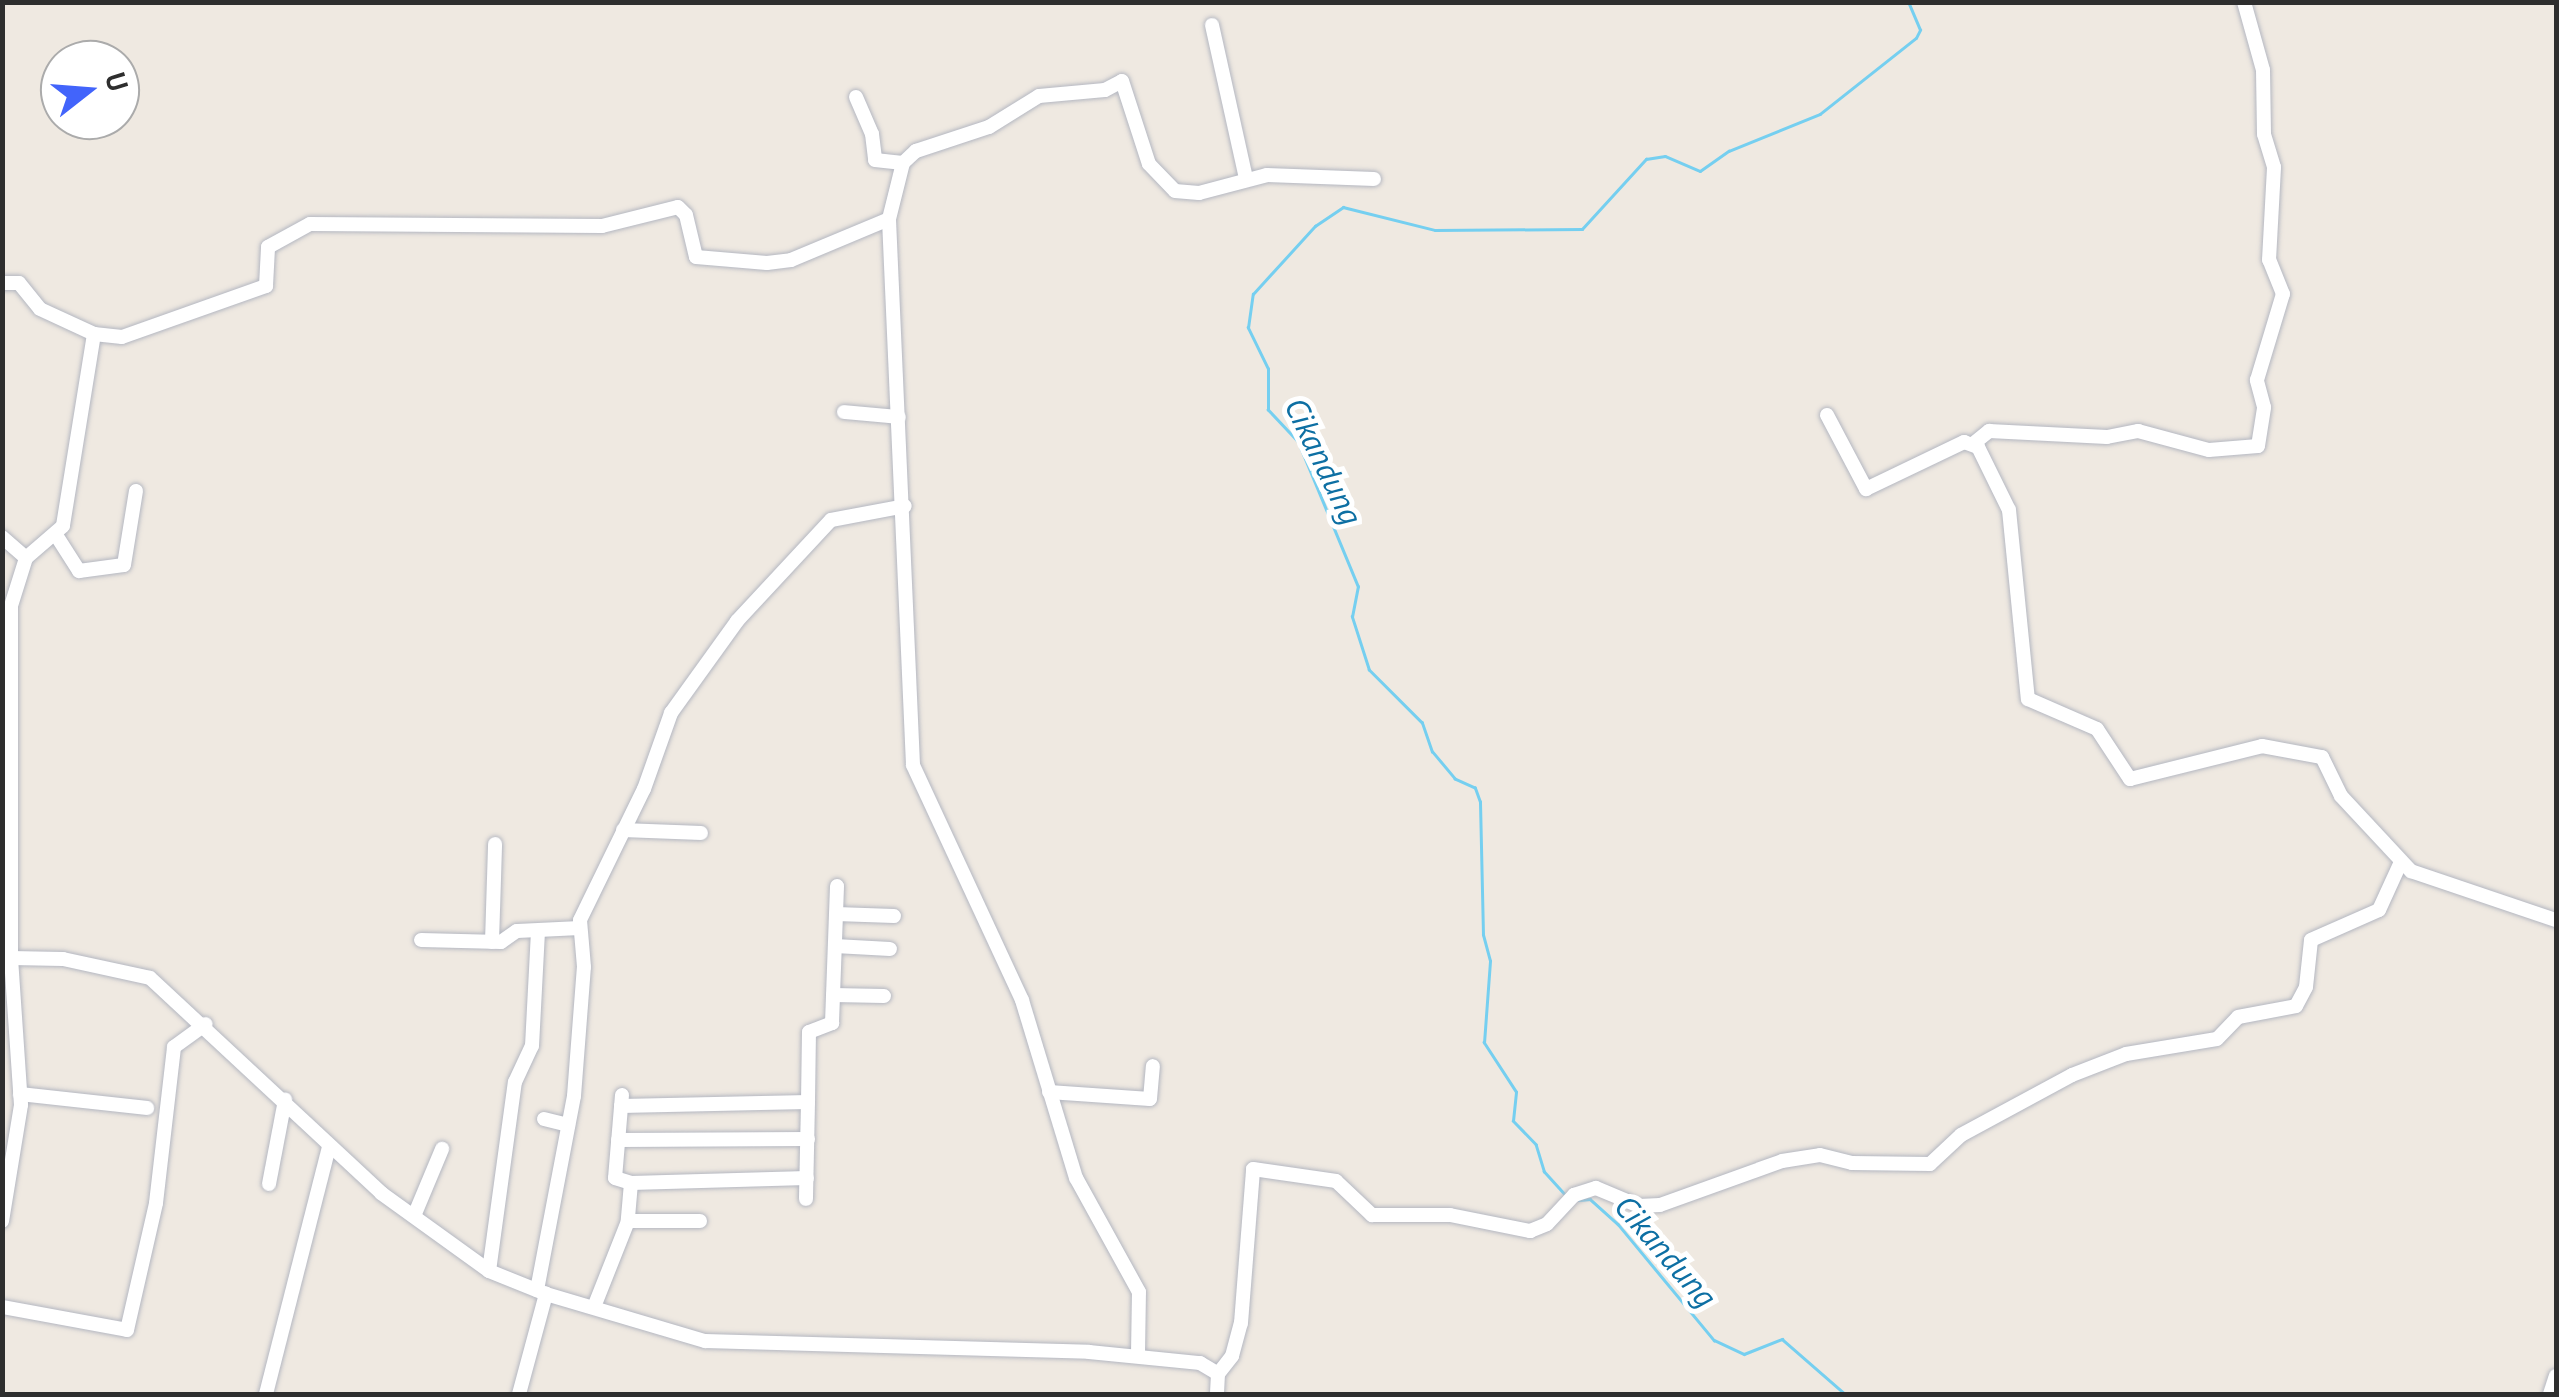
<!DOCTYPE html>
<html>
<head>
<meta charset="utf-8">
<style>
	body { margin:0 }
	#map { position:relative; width:2559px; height:1397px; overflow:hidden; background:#efe9e1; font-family:"PT Sans",sans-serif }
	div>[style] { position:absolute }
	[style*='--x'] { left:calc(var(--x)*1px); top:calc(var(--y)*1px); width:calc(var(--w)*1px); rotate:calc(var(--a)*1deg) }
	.stream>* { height:2.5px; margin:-1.25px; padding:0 1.25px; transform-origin:1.25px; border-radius:1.25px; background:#75cff0 }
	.roads { filter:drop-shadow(0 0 2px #b4b7c1) drop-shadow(0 0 2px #b4b7c1) }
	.minor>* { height:14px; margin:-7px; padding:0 7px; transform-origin:7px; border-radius:7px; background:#fff }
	span { translate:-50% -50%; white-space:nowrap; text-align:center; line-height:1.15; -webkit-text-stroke:10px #fff; paint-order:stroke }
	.water-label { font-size:32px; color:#0d6fa3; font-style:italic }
	.frame { position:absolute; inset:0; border:5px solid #2e2e2e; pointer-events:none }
	.north { position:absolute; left:40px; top:40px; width:100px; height:100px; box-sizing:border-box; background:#fff; border:2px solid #ababab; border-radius:50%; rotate:73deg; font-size:28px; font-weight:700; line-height:40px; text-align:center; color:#2e2e2e }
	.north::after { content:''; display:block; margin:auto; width:35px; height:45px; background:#4264fb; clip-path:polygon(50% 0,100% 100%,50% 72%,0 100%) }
</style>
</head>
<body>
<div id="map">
	<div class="stream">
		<i style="--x:1564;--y:1194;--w:30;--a:-132"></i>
		<i style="--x:1544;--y:1172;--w:28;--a:-107"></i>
		<i style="--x:1536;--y:1145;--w:33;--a:-134"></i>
		<i style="--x:1513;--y:1121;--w:29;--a:-84"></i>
		<i style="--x:1516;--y:1092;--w:59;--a:-123.1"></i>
		<i style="--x:1484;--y:1043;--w:82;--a:-85.8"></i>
		<i style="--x:1490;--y:961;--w:27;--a:-105"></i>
		<i style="--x:1483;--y:935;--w:133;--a:-91.3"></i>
		<i style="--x:1480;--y:802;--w:15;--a:-110"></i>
		<i style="--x:1475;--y:788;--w:22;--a:-156"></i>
		<i style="--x:1455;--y:779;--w:35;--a:-130"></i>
		<i style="--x:1432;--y:752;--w:31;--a:-109"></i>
		<i style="--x:1422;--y:723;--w:75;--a:-135"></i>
		<i style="--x:1369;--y:670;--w:56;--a:-107.8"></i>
		<i style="--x:1352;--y:617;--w:31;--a:-79"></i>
		<i style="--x:1358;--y:587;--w:157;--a:-112.5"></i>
		<i style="--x:1298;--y:442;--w:44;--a:-133.2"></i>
		<i style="--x:1268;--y:410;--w:41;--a:-90"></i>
		<i style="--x:1268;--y:369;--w:46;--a:-116"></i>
		<i style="--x:1248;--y:328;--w:34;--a:-82"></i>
		<i style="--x:1253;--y:294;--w:92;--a:-47.6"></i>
		<i style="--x:1315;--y:226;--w:34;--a:-34"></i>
		<i style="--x:1343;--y:207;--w:95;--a:14"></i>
		<i style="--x:1435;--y:230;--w:147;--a:-0.4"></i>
		<i style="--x:1582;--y:229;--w:95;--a:-47.6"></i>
		<i style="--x:1646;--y:159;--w:19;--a:-9"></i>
		<i style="--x:1665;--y:156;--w:38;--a:23"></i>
		<i style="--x:1700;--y:171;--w:35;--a:-35"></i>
		<i style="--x:1729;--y:151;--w:98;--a:-22.1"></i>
		<i style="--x:1820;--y:114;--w:122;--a:-38.4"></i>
		<i style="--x:1916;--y:38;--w:9;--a:-63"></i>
		<i style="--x:1920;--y:30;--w:30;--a:-113"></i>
		<i style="--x:1579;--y:1200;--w:11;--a:-5"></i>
		<i style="--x:1590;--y:1199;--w:38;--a:42"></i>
		<i style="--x:1618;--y:1224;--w:151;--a:50.4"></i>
		<i style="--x:1714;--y:1340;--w:33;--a:25"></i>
		<i style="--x:1744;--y:1354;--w:41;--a:-21.5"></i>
		<i style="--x:1782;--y:1339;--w:84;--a:41.1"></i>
	</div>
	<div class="roads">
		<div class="minor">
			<i style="--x:1212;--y:25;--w:157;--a:77.5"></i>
			<i style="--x:856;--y:97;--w:40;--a:66.6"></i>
			<i style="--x:872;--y:134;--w:26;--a:83"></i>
			<i style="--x:875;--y:160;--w:28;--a:6"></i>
			<i style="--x:2;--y:283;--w:17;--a:0"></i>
			<i style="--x:19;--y:283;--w:33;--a:51"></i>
			<i style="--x:40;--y:309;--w:60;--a:24.8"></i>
			<i style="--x:94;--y:334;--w:194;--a:99.2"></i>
			<i style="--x:63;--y:526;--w:49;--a:139.1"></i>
			<i style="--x:26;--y:558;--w:50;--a:107.4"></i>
			<i style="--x:11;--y:606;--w:352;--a:90"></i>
			<i style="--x:94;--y:334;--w:28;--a:6"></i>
			<i style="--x:122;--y:337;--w:153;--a:-19.5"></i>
			<i style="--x:266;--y:286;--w:39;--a:-87"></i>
			<i style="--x:268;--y:247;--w:48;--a:-28.7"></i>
			<i style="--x:310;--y:224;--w:292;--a:0.4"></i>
			<i style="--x:602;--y:226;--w:78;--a:-14"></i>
			<i style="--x:678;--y:207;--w:11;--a:45"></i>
			<i style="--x:686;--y:215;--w:43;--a:76.6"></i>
			<i style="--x:696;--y:257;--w:71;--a:4.8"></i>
			<i style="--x:767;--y:263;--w:24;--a:-7"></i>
			<i style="--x:791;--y:260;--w:106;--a:-22.7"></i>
			<i style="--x:844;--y:412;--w:55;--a:5.2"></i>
			<i style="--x:1827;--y:415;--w:84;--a:62.2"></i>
			<i style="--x:1866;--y:489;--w:109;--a:-25.6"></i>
			<i style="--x:1964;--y:442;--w:15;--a:20"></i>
			<i style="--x:1978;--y:447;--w:70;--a:63.8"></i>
			<i style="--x:2009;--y:510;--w:190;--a:84.3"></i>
			<i style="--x:2028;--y:699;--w:75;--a:23.5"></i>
			<i style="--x:2097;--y:729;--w:60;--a:56.6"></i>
			<i style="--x:2130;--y:779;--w:136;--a:-14"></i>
			<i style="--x:2262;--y:746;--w:61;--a:10.4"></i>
			<i style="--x:2322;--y:757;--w:43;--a:64"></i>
			<i style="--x:2341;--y:796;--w:103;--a:47"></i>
			<i style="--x:2411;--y:871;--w:153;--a:18.7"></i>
			<i style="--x:1973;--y:444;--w:21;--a:-39"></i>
			<i style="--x:1989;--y:431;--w:118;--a:2.9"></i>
			<i style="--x:2107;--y:437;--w:32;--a:-11"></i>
			<i style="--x:2138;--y:431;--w:73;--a:15"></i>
			<i style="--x:2209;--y:450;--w:49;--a:-4.7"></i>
			<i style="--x:2258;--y:446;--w:39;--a:-81"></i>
			<i style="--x:2264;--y:407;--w:28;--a:-105"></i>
			<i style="--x:2257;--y:380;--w:90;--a:-73.2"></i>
			<i style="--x:2283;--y:294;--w:37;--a:-112"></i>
			<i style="--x:2269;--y:260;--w:93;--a:-86.9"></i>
			<i style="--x:2274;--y:167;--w:34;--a:-107"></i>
			<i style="--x:2264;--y:134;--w:64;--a:-90.9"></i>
			<i style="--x:2263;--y:70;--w:71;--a:-105.6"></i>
			<i style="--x:56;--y:535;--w:43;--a:57.4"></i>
			<i style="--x:79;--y:571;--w:45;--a:-7.6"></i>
			<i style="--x:124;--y:565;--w:75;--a:-80.8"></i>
			<i style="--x:2;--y:537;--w:32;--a:41"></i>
			<i style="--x:623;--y:830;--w:78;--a:2.2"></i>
			<i style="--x:836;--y:914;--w:58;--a:2"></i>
			<i style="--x:421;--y:940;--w:80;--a:1.4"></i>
			<i style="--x:501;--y:942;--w:19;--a:-35"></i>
			<i style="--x:517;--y:931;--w:63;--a:-2.7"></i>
			<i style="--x:492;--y:942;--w:98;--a:-88.2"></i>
			<i style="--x:835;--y:946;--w:55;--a:3.1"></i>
			<i style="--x:833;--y:995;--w:51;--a:1.1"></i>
			<i style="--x:1049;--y:1092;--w:101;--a:4"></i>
			<i style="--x:1150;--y:1099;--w:33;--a:-85"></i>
			<i style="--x:20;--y:1094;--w:128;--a:6.3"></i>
			<i style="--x:622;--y:1095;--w:83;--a:94.8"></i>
			<i style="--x:615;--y:1178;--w:17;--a:17"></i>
			<i style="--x:631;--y:1183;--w:38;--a:95"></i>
			<i style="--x:808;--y:1102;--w:70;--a:-89.2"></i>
			<i style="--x:809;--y:1032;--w:25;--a:-21"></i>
			<i style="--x:832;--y:1023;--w:137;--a:-87.9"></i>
			<i style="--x:621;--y:1106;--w:187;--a:-1.2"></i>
			<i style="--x:808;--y:1102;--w:97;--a:91.2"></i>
			<i style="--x:544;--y:1119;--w:25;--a:14"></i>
			<i style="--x:618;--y:1140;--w:190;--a:-0.3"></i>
			<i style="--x:631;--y:1183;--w:176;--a:-1.6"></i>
			<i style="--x:269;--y:1184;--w:86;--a:-79.2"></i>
			<i style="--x:414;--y:1216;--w:73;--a:-67.3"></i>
			<i style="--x:2;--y:1221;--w:118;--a:-80.7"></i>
			<i style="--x:21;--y:1105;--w:147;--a:-93.9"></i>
			<i style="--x:11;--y:958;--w:52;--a:1.1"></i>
			<i style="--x:63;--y:959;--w:89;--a:12.3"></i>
			<i style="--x:150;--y:978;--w:316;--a:42.9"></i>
			<i style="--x:381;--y:1193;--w:133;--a:35.8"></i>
			<i style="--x:489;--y:1271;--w:61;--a:22"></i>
			<i style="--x:546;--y:1294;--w:166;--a:16.5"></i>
			<i style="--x:705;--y:1341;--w:384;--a:1.6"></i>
			<i style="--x:1089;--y:1352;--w:112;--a:5.7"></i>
			<i style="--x:1200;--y:1363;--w:21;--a:31"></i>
			<i style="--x:1218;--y:1374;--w:20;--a:93"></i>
			<i style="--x:489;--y:1271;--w:191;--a:-82.2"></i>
			<i style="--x:515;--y:1082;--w:40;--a:-65"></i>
			<i style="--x:532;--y:1046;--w:114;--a:-87"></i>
			<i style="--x:537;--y:1290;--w:197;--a:-79.2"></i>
			<i style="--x:574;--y:1096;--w:129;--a:-85.6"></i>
			<i style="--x:584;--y:967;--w:47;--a:-94.9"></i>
			<i style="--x:580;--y:920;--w:146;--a:-64"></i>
			<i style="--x:644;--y:789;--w:81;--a:-70.4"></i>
			<i style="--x:671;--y:713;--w:113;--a:-54.3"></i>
			<i style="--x:737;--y:621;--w:138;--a:-47.1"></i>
			<i style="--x:831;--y:520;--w:75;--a:-10.7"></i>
			<i style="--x:2;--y:1307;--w:127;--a:10.4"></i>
			<i style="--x:127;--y:1330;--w:130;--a:-77.1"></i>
			<i style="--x:156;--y:1203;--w:157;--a:-83.4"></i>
			<i style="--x:174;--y:1047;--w:39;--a:-36"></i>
			<i style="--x:594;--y:1307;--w:92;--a:-68.4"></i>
			<i style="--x:628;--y:1221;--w:72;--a:0"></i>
			<i style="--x:1138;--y:1354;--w:62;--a:-89.1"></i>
			<i style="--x:1139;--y:1292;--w:130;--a:-118.9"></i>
			<i style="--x:1076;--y:1178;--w:186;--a:-106.9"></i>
			<i style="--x:1022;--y:1000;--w:259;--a:-114.9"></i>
			<i style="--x:913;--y:765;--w:547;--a:-92.52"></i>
			<i style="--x:889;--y:219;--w:58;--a:-76"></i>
			<i style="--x:903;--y:163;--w:18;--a:-43"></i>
			<i style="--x:916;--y:151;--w:77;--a:-18.2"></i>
			<i style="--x:989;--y:127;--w:59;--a:-31.8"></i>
			<i style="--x:1039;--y:96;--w:66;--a:-5.2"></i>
			<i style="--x:1105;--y:90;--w:19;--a:-28"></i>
			<i style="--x:1122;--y:81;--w:87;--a:72"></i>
			<i style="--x:1149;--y:164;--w:37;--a:46"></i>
			<i style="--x:1175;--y:191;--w:24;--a:5"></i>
			<i style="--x:1199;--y:193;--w:70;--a:-14.8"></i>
			<i style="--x:1267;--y:175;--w:107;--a:2.1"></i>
			<i style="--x:1218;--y:1374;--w:23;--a:-52"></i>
			<i style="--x:1232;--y:1356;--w:34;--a:-75"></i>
			<i style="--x:1241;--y:1323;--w:154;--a:-85.5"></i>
			<i style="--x:1253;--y:1169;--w:84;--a:8.2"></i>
			<i style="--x:1336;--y:1181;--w:50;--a:43.4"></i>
			<i style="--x:1372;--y:1215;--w:78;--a:0"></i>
			<i style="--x:1450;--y:1215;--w:82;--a:11.3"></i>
			<i style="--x:1530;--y:1231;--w:18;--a:-22"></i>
			<i style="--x:1547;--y:1224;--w:40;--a:-47"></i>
			<i style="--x:1574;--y:1195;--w:23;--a:-18"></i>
			<i style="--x:1596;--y:1188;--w:47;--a:22.7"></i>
			<i style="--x:1639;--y:1206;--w:21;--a:-3"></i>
			<i style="--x:1660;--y:1205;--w:130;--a:-19.8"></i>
			<i style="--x:1782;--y:1161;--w:38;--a:-9"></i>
			<i style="--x:1820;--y:1155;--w:33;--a:14"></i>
			<i style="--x:1852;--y:1163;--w:78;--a:0.7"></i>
			<i style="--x:1930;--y:1164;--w:42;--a:-43.1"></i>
			<i style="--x:1961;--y:1135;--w:126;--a:-28.4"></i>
			<i style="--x:2072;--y:1075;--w:58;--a:-21.3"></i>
			<i style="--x:2126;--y:1054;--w:92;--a:-9.4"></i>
			<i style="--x:2217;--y:1039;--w:30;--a:-46"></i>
			<i style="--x:2238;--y:1017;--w:59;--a:-10.7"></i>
			<i style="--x:2296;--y:1006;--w:21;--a:-62"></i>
			<i style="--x:2306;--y:987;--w:47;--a:-83.9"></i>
			<i style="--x:2311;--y:940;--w:74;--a:-23.8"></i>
			<i style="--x:2379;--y:910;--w:51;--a:-65.5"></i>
			<i style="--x:266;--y:1394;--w:256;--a:-75.7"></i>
			<i style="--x:519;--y:1394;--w:104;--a:-74.9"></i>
			<i style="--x:2550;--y:1394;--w:19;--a:-72"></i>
		</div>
	</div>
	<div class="water-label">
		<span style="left:1324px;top:461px;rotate:64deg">Cikandung</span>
		<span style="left:1666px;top:1251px;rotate:49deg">Cikandung</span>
	</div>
	<div class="frame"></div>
	<div class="north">U</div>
</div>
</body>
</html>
